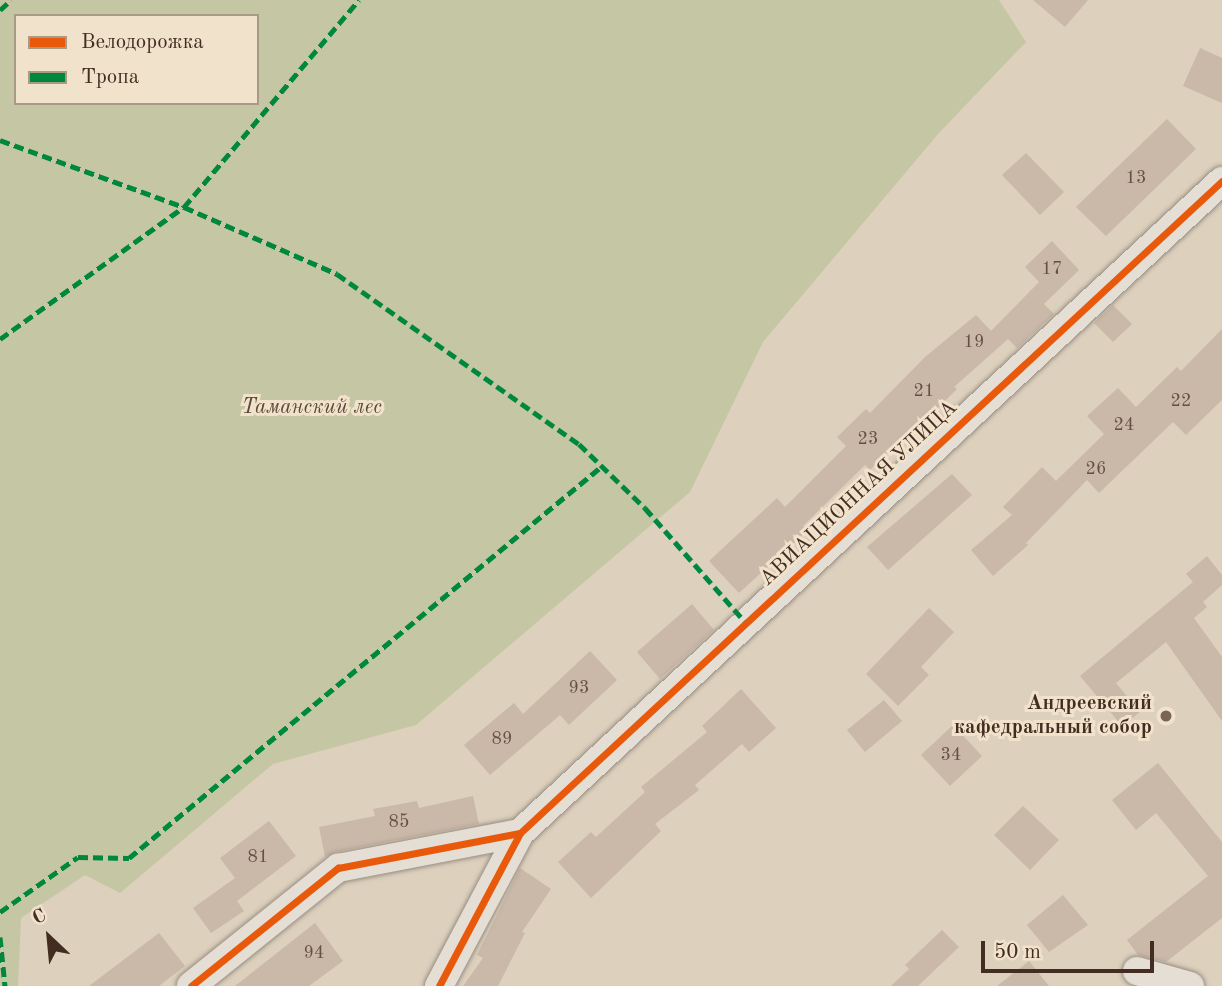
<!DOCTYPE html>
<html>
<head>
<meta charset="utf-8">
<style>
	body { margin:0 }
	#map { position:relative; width:1222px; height:986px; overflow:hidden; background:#ddd0bd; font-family:"Old Standard TT",serif }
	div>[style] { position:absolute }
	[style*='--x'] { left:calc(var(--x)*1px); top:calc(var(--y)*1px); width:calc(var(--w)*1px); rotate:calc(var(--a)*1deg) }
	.green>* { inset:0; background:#c5c6a4 }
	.building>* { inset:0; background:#cab8a8 }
	.roads { filter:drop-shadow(0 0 2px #988e82) drop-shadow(0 0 2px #988e82) }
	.minor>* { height:28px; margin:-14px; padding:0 14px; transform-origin:14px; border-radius:14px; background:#e4ded4 }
	.quiet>* { height:5px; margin-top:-2.5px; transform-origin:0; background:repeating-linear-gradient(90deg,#00873e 0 10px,transparent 0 15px) }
	.cycleway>* { height:7px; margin:-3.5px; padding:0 3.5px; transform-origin:3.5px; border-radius:3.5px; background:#e8590c }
	.dots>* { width:19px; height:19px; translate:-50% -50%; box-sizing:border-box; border:4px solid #f1e2cc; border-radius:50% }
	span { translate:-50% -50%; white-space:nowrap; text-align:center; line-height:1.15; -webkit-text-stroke:6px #f1e2cc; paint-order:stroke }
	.number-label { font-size:18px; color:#665043 }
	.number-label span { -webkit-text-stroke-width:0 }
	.park-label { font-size:21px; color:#594936; font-style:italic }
	.street-label { font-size:21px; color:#432c20 }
	.poi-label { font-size:21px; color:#432c20; font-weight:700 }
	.right { translate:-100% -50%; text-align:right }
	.legend { position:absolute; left:14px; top:14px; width:245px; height:91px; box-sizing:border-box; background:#f1e2cc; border:2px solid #ab9987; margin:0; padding:9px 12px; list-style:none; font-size:21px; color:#432c20 }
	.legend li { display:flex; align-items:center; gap:14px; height:35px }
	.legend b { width:35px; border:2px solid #ab9987 }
	.north { position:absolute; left:14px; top:902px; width:70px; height:70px; -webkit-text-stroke:5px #f1e2cc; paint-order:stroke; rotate:334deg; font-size:19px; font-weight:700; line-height:28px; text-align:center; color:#432c20 }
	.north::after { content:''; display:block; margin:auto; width:24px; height:32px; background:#432c20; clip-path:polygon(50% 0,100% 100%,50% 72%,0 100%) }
	.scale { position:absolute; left:981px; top:941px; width:173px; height:32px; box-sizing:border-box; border:4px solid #432c20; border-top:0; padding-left:9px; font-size:21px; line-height:24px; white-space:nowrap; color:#432c20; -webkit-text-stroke:5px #f1e2cc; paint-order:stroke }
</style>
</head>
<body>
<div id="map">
	<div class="green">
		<i style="clip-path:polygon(evenodd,0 0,999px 0,1026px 42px,938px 134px,763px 342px,690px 492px,416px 725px,273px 764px,120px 893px,85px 875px,21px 918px,18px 986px,0 986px,0 0,16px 16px,257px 16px,257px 103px,16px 103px,16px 16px)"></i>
	</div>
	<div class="building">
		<i style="clip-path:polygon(1033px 0,1088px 0,1065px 27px)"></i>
		<i style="clip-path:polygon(1200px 48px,1222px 58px,1222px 103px,1183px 86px)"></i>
		<i style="clip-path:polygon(1167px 119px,1196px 149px,1106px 236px,1076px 207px)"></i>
		<i style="clip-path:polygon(1026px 153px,1064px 192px,1040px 215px,1002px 175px)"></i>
		<i style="clip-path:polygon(1052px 241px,1079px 270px,1044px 304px,1054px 314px,1017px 348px,1008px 339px,954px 387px,957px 389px,922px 424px,919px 421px,870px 470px,865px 465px,803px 526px,807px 531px,739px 593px,709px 561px,777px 498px,785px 507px,846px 446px,837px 437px,866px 409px,870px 413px,925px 357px,976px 315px,991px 331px,1039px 282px,1025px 267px)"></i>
		<i style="clip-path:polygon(1113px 305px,1132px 324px,1113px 342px,1094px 323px)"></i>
		<i style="clip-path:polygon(1222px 329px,1222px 400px,1186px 435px,1173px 422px,1099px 493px,1087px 480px,1026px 543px,1028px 545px,993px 576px,971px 550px,1012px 515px,1003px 507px,1042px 467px,1056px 481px,1104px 434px,1087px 416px,1118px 388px,1136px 407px,1177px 367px,1181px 371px)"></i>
		<i style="clip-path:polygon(952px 474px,972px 495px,888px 570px,867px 547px)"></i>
		<i style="clip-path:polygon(1207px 556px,1222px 575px,1222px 585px,1203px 602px,1207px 607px,1194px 618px,1222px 657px,1222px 721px,1166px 642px,1116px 683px,1140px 712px,1122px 726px,1080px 676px,1193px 582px,1186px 574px)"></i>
		<i style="clip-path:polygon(692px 604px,714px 630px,660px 679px,637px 652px)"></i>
		<i style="clip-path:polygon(929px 608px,954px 632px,921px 667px,929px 675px,898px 706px,866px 674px)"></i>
		<i style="clip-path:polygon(590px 651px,617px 680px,569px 725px,560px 715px,490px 775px,464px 745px,514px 703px,523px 714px)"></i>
		<i style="clip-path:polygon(741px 689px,776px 728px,749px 752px,742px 744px,695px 785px,699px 790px,655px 824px,661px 831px,591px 898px,558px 862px,591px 832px,596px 837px,645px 792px,641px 787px,707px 732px,702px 726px)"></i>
		<i style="clip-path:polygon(884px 700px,902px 721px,865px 752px,847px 730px)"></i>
		<i style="clip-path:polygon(953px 725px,982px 756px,950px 786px,921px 755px)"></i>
		<i style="clip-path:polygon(1158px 763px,1222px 842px,1222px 918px,1166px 962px,1138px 955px,1127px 940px,1208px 876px,1156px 813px,1136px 830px,1112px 800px)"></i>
		<i style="clip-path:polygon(473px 796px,479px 824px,335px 852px,325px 857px,319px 827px,375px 816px,373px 809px,417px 801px,419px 808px)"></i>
		<i style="clip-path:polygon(1023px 806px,1059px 840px,1030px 870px,994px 835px)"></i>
		<i style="clip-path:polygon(269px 821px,296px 856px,237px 901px,244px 911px,211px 933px,193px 908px,235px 878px,220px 858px)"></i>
		<i style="clip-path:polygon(520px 868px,551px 889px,522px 932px,525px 933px,498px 986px,463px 986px,483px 958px,477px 955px)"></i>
		<i style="clip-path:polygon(1063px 895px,1088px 925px,1049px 952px,1027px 925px)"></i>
		<i style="clip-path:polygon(315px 923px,343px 961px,309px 986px,235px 986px)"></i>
		<i style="clip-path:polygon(942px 930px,959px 947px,918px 986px,891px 986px,909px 969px,905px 965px)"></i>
		<i style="clip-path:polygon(159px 933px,185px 966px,159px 986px,89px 986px)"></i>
		<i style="clip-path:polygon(1029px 961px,1049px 986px,997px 986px)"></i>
	</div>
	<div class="roads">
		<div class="minor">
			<i style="--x:1137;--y:971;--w:55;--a:15.8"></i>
			<i style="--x:191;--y:986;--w:189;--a:-38.8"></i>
			<i style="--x:338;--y:868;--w:185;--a:-10.9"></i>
			<i style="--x:439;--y:986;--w:173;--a:-62.1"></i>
			<i style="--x:520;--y:833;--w:958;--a:-42.89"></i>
		</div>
	</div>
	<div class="quiet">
		<i style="--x:0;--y:10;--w:15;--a:-42"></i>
		<i style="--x:0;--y:140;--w:196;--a:20"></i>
		<i style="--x:184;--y:207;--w:167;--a:23.6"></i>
		<i style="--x:337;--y:274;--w:296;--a:35.1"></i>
		<i style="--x:579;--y:444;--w:92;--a:44.1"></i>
		<i style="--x:645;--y:508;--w:153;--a:48.7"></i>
		<i style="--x:0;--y:339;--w:226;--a:-35.7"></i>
		<i style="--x:184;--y:207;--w:271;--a:-49.8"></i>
		<i style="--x:0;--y:912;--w:95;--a:-35.2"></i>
		<i style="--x:78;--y:857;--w:51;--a:1.1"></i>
		<i style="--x:129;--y:858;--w:614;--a:-39.65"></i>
		<i style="--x:0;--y:937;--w:49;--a:84.2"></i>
	</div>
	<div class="cycleway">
		<i style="--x:191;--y:986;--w:189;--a:-38.8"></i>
		<i style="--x:338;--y:868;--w:185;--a:-10.9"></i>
		<i style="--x:439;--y:986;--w:173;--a:-62.1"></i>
		<i style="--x:520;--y:833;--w:958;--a:-42.89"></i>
	</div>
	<div class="dots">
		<i style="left:1166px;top:716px;background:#796557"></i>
	</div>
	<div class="number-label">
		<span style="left:1136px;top:178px">13</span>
		<span style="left:1052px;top:269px">17</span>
		<span style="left:974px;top:342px">19</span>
		<span style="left:924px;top:391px">21</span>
		<span style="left:1181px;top:401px">22</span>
		<span style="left:1124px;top:425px">24</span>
		<span style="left:868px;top:439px">23</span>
		<span style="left:1096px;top:469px">26</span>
		<span style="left:579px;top:688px">93</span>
		<span style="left:502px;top:739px">89</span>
		<span style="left:951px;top:755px">34</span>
		<span style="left:399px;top:822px">85</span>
		<span style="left:258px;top:857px">81</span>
		<span style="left:314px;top:953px">94</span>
	</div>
	<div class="park-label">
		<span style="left:312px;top:408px">Таманский лес</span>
	</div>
	<div class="street-label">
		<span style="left:859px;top:494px;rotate:-43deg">АВИАЦИОННАЯ УЛИЦА</span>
	</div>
	<div class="poi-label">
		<span class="right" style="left:1152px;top:716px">Андреевский<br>кафедральный собор</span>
	</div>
	<ul class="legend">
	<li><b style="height:9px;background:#e8590c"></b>Велодорожка</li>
	<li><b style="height:9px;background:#00873e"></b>Тропа</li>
	</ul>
	<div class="north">С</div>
	<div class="scale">50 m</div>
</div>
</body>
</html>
